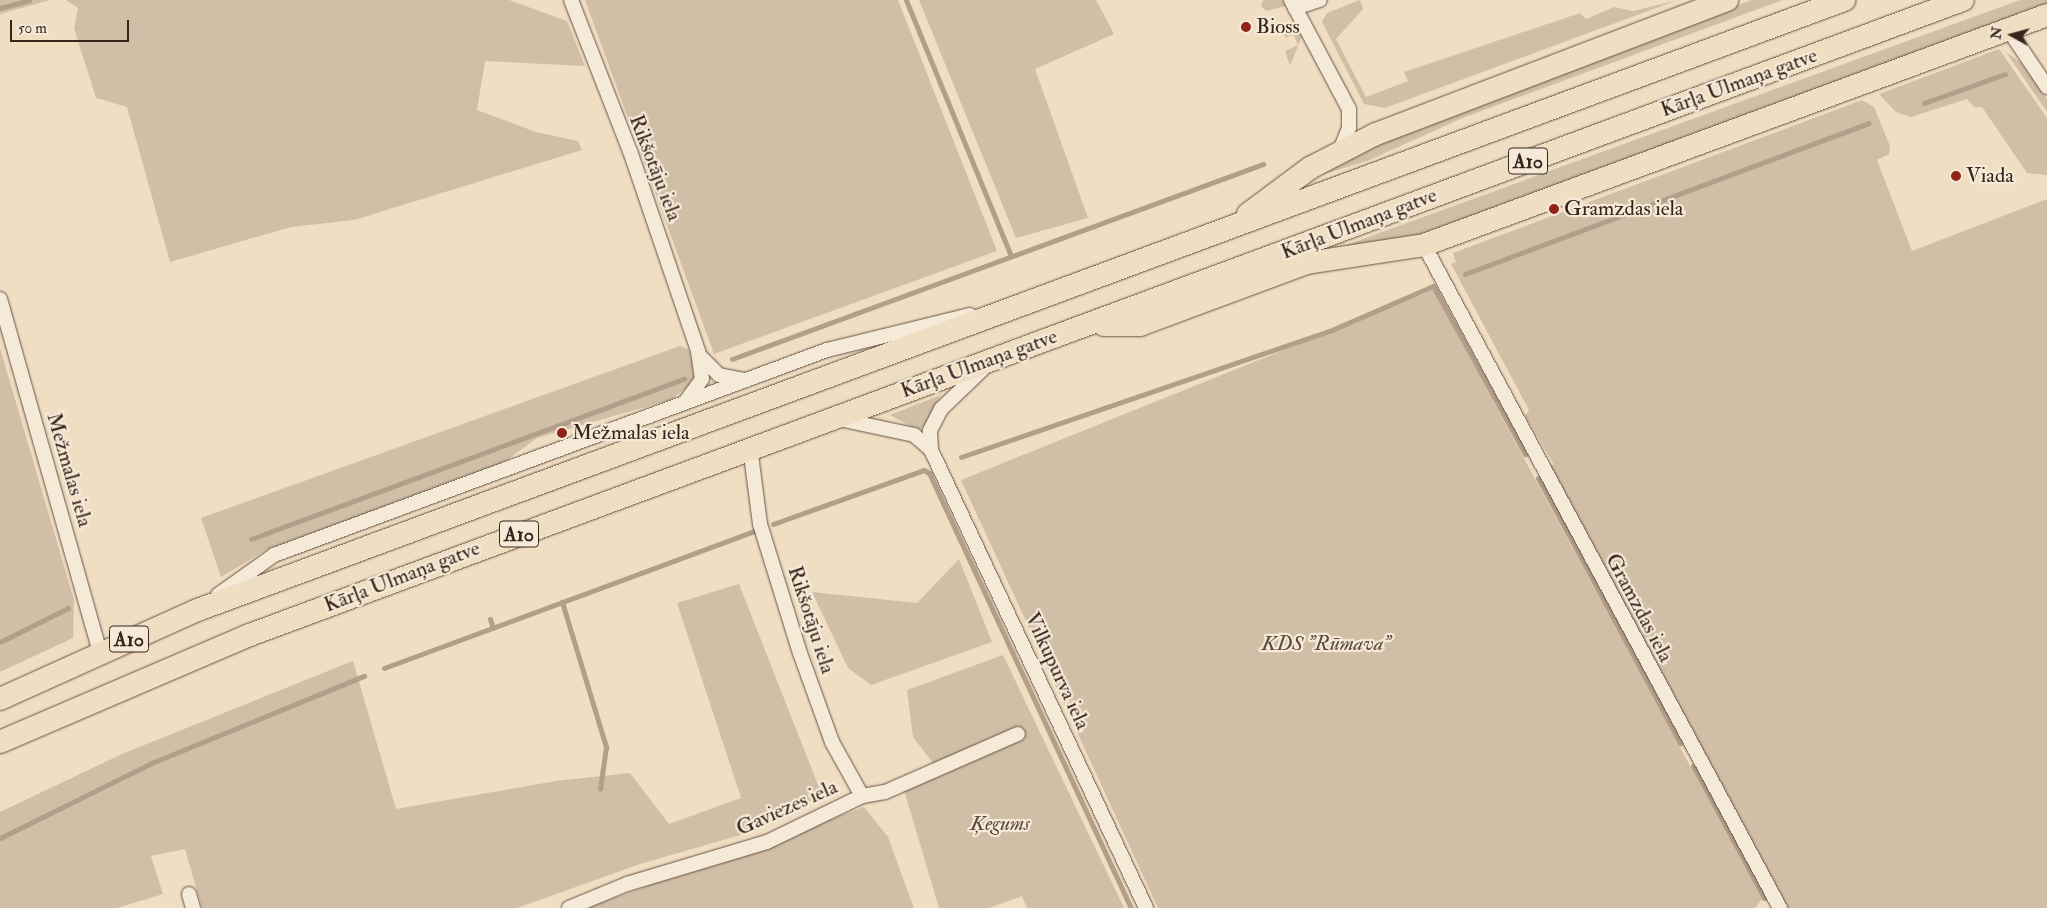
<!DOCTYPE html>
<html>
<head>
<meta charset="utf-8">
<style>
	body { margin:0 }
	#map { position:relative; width:2047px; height:908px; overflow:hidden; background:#f0dec3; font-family:"IM FELL Double Pica",serif }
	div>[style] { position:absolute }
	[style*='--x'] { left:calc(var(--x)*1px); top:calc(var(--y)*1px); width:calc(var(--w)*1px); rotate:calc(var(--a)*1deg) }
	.green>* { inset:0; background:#d1bea6 }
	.stream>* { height:5px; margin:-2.5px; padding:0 2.5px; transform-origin:2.5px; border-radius:2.5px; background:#b19f8a }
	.roads { filter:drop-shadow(0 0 1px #655244) drop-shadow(0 0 1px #655244) }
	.minor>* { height:14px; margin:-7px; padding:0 7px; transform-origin:7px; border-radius:7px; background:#f5ead8 }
	.trunk>* { height:22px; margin:-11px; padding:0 11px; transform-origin:11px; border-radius:11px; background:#f0dec3 }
	.dots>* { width:14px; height:14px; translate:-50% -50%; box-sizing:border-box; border:2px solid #f5ead8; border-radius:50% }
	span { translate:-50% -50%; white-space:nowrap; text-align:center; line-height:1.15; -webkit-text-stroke:4.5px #f5ead8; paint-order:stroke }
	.shield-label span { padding:1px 4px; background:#f5ead8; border:1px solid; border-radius:4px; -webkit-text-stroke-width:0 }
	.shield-label { font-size:20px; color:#37241a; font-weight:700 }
	.poi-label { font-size:21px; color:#37241a }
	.left { translate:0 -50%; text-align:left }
	.street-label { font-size:21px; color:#37241a }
	.park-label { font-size:21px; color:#5e4a3d; font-style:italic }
	.north { position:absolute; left:1987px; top:10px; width:50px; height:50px; -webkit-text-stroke:4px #f5ead8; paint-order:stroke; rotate:277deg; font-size:14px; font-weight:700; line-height:20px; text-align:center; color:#37241a }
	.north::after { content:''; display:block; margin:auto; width:18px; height:22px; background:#37241a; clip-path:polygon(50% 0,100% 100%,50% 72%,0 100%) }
	.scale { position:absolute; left:10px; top:20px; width:119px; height:22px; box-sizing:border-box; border:2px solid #37241a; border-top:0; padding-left:6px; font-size:15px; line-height:18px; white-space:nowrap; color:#37241a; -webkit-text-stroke:4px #f5ead8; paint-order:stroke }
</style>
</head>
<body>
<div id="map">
	<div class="green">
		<i style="clip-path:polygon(0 0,50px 0,0 14px)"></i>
		<i style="clip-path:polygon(66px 0,509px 0,567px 21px,585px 66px,485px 61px,477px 110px,536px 132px,578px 141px,582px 150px,354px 220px,291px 227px,170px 262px,127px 107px,96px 98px,74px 28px,78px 8px)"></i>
		<i style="clip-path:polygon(585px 0,898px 0,997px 251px,714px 354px)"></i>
		<i style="clip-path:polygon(919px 0,1096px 0,1114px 34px,1035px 69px,1088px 218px,1016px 238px)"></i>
		<i style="clip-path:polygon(1263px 0,1283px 0,1286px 6px,1266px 11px,1261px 6px)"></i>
		<i style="clip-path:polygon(1360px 0,1363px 9px,1336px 39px,1366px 97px,1408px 81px,1404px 72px,1580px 13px,1586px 19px,1614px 7px,1633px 11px,1678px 0,1385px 108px,1364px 104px,1322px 22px,1327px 13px)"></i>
		<i style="clip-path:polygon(1752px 0,1783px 0,1465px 117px,1367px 161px,1320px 175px,1357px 148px)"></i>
		<i style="clip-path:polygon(2020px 0,2047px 0,2047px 6px,1411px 241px,1338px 248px)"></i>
		<i style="clip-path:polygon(1289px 22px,1295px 23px,1302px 36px,1290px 66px,1285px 51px,1298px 45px,1293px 34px,1286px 38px,1282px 31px)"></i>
		<i style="clip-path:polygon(1999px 49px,2047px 118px,2047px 175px,2027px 173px,1982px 107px,1974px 107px,1967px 99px,1911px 117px,1896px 112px,1879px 94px)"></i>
		<i style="clip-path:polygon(2006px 52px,2021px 63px,2047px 99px,2047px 112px)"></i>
		<i style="clip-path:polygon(1862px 100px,1874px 107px,1890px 146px,1889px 154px,1877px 160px,1912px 251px,2047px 199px,2047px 908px,1786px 908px,1548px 465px,1554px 465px,1525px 416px,1529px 410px,1451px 264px,1456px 262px,1453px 253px)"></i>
		<i style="clip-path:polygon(1433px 290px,1762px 899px,1755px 908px,1158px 908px,961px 480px)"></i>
		<i style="clip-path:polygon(680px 346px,689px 350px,696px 381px,670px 400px,537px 438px,500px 465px,268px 549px,221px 577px,201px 518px)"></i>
		<i style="clip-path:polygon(0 348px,74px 600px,73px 638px,0 672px)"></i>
		<i style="clip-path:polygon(941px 395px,924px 427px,918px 430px,890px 415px)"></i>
		<i style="clip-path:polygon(959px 559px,992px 642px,871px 685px,848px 668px,812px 592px,917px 603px)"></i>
		<i style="clip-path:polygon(739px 584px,822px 795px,751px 832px,640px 864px,517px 908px,202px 908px,185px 849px,151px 856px,163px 894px,117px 908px,0 908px,0 812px,122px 754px,353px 661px,396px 809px,556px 781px,630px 773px,669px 824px,741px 798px,677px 603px)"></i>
		<i style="clip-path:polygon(1003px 655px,1124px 908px,1027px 908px,1022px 896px,989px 908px,939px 908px,904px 790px,942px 775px,913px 737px,907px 690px)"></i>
		<i style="clip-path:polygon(864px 807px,888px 837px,914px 908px,587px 908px)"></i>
	</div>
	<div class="stream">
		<i style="--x:906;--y:0;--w:274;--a:67.7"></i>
		<i style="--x:0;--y:8;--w:30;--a:-15"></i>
		<i style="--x:1924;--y:103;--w:86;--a:-19.7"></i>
		<i style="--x:1465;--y:274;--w:431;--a:-20.5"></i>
		<i style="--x:732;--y:359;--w:566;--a:-20.16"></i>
		<i style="--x:961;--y:457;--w:394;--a:-18.9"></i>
		<i style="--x:1334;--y:329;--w:108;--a:-23.5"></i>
		<i style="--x:1433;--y:286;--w:192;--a:61.3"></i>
		<i style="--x:1538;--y:478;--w:301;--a:61.8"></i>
		<i style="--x:773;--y:524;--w:160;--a:-19.7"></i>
		<i style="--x:924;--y:470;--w:6;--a:31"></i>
		<i style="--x:929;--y:473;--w:480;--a:65.1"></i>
		<i style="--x:251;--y:539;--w:462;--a:-20.3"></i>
		<i style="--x:562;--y:602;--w:152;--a:73.1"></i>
		<i style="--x:606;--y:747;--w:42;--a:98.1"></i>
		<i style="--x:490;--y:619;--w:9;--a:72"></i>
		<i style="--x:0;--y:642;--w:76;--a:-26.6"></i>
		<i style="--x:384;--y:668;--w:401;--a:-20.3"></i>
		<i style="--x:1693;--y:766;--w:150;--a:61.7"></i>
		<i style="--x:0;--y:838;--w:172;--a:-26.3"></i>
		<i style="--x:154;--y:762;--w:227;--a:-22.3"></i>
	</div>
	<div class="roads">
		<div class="minor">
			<i style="--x:571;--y:0;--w:162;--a:68.7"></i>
			<i style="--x:630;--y:151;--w:211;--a:71.2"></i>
			<i style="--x:698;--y:351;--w:28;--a:82"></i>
			<i style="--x:702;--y:379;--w:27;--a:126"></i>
			<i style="--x:1291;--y:0;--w:123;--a:62"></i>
			<i style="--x:1349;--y:109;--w:19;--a:90"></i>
			<i style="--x:1349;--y:128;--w:24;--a:112"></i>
			<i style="--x:1295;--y:8;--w:26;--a:-18"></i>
			<i style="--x:2008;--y:29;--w:70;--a:56.1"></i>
			<i style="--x:1424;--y:245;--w:753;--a:61.77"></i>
			<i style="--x:0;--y:299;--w:367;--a:74.2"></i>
			<i style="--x:700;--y:356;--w:27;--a:45"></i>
			<i style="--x:719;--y:375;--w:25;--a:11"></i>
			<i style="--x:986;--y:366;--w:62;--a:136.3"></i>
			<i style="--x:941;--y:409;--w:25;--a:117"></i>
			<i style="--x:930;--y:431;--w:19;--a:87"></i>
			<i style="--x:931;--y:450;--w:506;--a:64.85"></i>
			<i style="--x:839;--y:419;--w:77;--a:12"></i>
			<i style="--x:914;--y:435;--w:23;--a:41"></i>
			<i style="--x:750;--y:447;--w:78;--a:82.6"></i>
			<i style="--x:760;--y:524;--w:135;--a:72.8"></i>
			<i style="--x:800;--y:653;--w:95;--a:70.2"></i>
			<i style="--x:832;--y:742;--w:62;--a:60.9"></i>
			<i style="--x:218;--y:595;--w:69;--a:-35.5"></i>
			<i style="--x:274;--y:555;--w:590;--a:-20.34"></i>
			<i style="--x:827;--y:350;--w:147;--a:-13.8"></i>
			<i style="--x:189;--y:894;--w:15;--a:74"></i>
			<i style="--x:569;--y:908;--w:63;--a:-22.5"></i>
			<i style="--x:627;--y:884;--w:146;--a:-16.7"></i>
			<i style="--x:767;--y:842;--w:106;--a:-25.8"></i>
			<i style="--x:862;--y:796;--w:23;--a:-10"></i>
			<i style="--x:885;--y:792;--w:145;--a:-23.6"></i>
		</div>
		<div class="trunk">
			<i style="--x:1248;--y:214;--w:77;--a:-36.6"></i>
			<i style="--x:1310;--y:168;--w:74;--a:-27.3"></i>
			<i style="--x:1376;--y:134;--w:376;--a:-20.9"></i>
			<i style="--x:1104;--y:325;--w:36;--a:0"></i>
			<i style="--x:1140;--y:325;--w:178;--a:-20.4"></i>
			<i style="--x:1307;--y:263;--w:118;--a:-8.7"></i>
			<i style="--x:1424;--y:245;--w:664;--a:-20.26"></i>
			<i style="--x:0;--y:699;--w:214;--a:-24.3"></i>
			<i style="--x:195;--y:611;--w:1759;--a:-20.33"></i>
			<i style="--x:0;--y:742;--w:269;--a:-23.2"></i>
			<i style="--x:247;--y:636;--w:1830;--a:-20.34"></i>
		</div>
	</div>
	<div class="dots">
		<i style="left:1246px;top:27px;background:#8f2418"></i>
		<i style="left:1956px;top:176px;background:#8f2418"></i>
		<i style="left:1554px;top:209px;background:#8f2418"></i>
		<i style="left:562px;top:433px;background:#8f2418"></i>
	</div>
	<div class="shield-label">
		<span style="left:1528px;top:161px">A10</span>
		<span style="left:519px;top:534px">A10</span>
		<span style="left:129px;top:639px">A10</span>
	</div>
	<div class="poi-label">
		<span class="left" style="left:1256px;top:27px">Bioss</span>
		<span class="left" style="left:1966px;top:176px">Viada</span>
		<span class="left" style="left:1564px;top:209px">Gramzdas iela</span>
		<span class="left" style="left:572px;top:433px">Mežmalas iela</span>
	</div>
	<div class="street-label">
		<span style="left:1739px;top:83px;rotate:-20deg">Kārļa Ulmaņa gatve</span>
		<span style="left:655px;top:168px;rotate:69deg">Rikšotāju iela</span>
		<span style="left:1359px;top:224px;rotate:-21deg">Kārļa Ulmaņa gatve</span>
		<span style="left:979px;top:364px;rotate:-20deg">Kārļa Ulmaņa gatve</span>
		<span style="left:69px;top:470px;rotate:74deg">Mežmalas iela</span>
		<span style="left:402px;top:577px;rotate:-21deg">Kārļa Ulmaņa gatve</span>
		<span style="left:1639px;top:608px;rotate:62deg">Gramzdas iela</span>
		<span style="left:811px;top:620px;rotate:72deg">Rikšotāju iela</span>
		<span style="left:1057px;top:671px;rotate:65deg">Vilkupurva iela</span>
		<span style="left:787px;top:808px;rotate:-24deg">Gaviezes iela</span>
	</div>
	<div class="park-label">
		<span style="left:1326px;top:644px">KDS "Rūmava"</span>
		<span style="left:1000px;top:824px">Ķegums</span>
	</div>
	<div class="north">N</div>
	<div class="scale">50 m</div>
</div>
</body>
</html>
